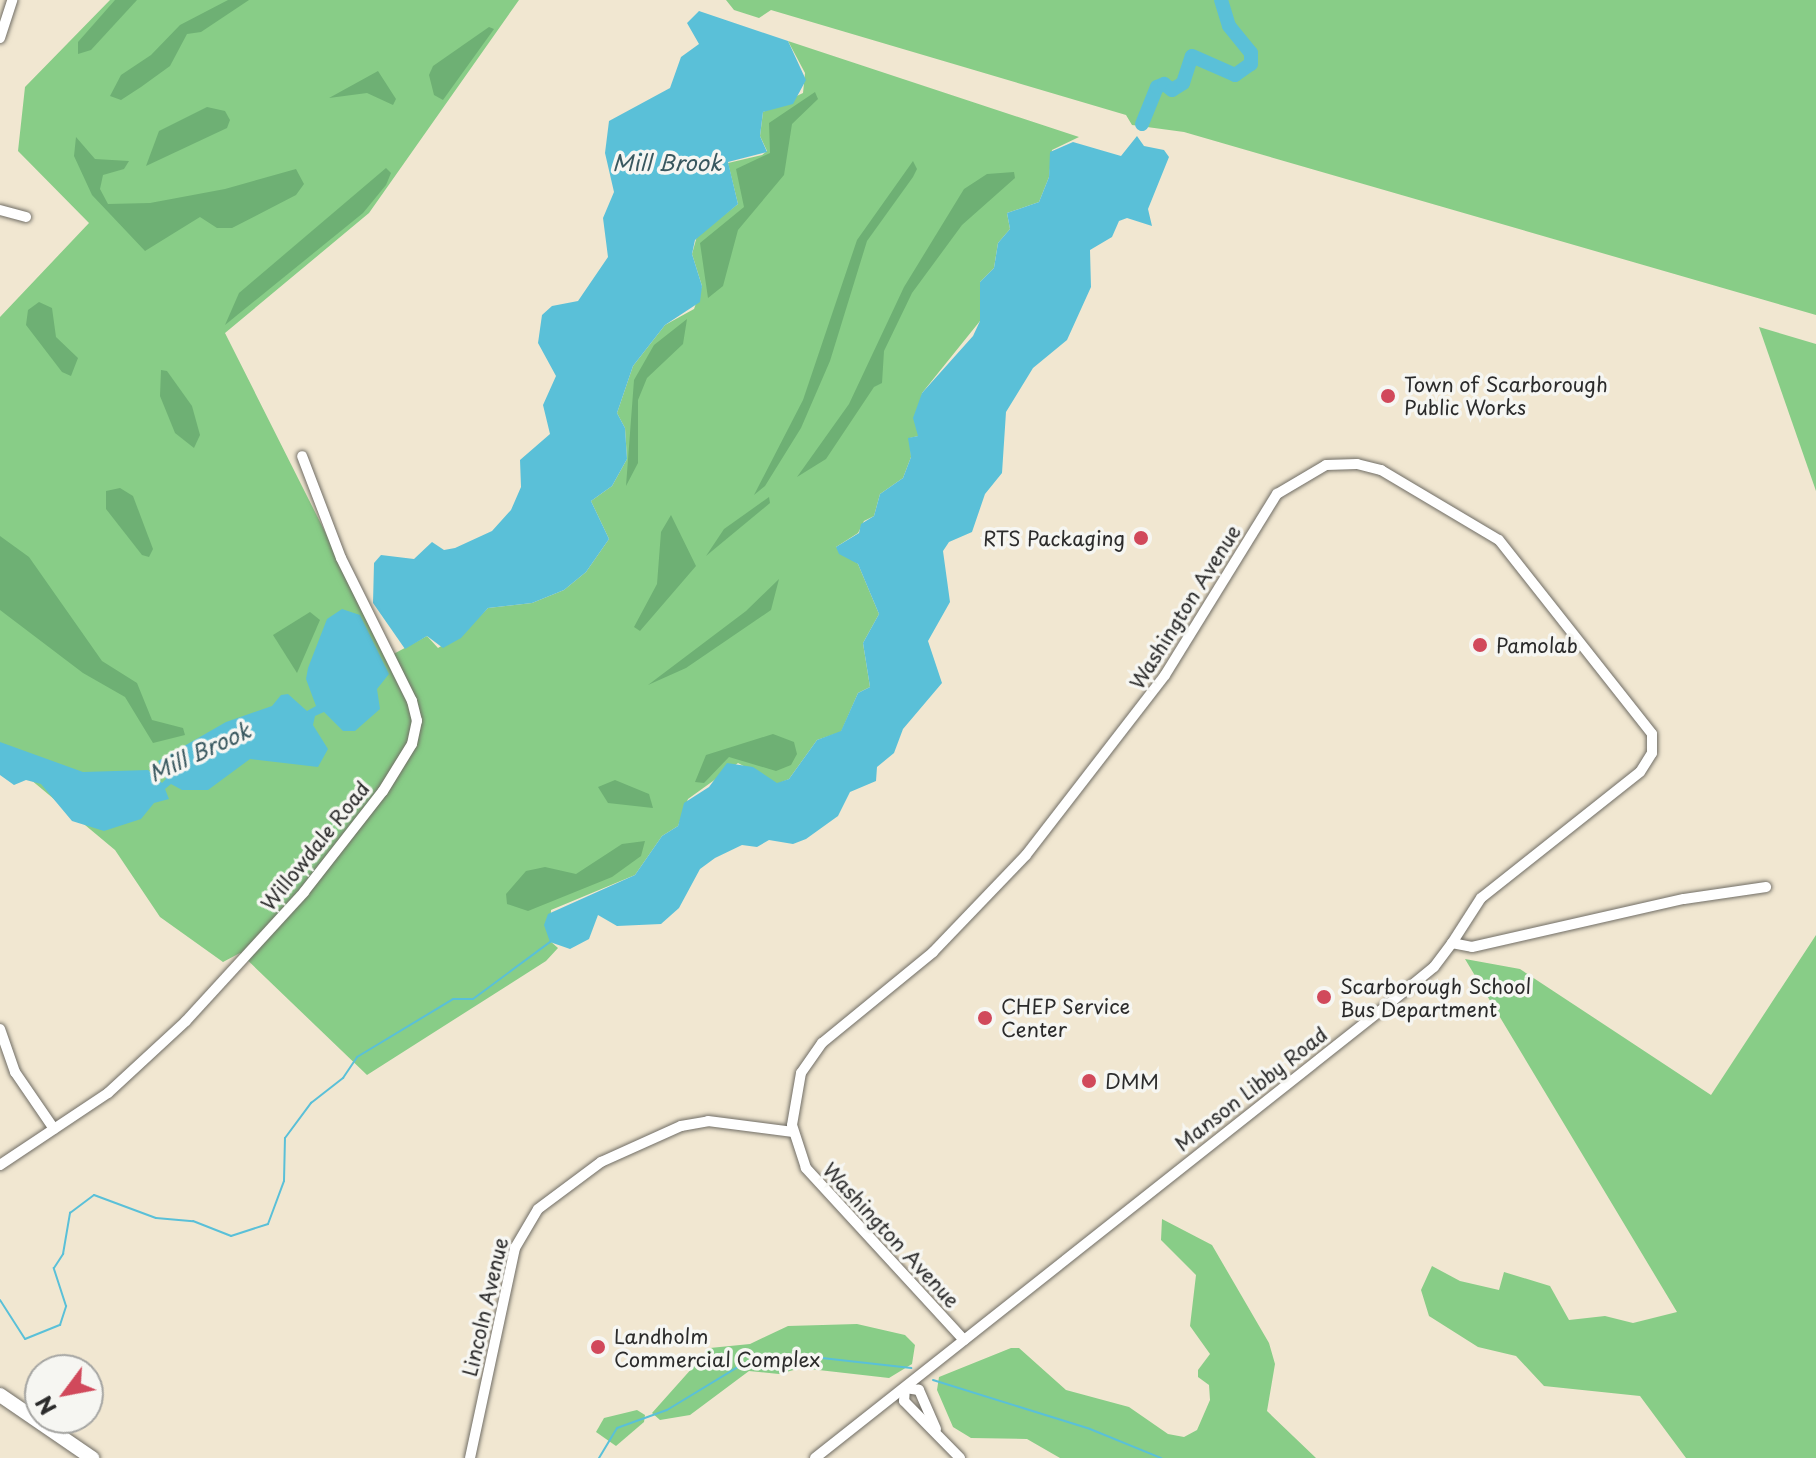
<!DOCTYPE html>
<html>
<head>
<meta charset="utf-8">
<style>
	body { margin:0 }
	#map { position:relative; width:1816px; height:1458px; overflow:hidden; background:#f1e7d1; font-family:"Playpen Sans",sans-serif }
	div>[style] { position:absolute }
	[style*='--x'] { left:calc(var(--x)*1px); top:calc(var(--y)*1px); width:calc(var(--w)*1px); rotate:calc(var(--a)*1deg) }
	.green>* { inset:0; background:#88cd87 }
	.forest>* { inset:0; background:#6eb074 }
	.water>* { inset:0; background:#5ac0d8 }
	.stream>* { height:2px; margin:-1px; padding:0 1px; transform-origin:1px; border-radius:1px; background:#5ac0d8 }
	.river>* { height:14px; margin:-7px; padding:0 7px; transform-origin:7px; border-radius:7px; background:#5ac0d8 }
	.roads { filter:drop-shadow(0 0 2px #706d65) drop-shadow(0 0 2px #706d65) }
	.minor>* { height:10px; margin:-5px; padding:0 5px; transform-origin:5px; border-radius:5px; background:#fff }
	.major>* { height:14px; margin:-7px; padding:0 7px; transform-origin:7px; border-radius:7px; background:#fff }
	.dots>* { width:22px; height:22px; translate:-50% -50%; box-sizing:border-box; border:4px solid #f6f6f2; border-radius:50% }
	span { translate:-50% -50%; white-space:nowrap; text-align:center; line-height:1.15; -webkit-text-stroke:7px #f6f6f2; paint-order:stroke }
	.poi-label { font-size:20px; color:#2b2b2b }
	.left { translate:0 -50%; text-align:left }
	.right { translate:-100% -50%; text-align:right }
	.street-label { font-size:20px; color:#2b2b2b }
	.water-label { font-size:22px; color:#39585f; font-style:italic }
	.north { position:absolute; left:24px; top:1354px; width:80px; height:80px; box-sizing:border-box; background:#f6f6f2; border:2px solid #a5a5a2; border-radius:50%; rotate:238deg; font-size:22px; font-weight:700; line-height:32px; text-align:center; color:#2b2b2b }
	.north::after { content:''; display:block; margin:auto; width:28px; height:36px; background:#d1495b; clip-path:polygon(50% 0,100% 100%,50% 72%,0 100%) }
</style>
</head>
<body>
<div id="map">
	<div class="green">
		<i style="clip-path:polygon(110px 0,519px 0,369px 213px,225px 333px,388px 657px,427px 636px,438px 648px,463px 633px,488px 608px,532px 603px,564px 590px,586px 572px,609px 539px,591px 501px,612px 486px,627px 459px,625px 428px,617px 413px,633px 366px,665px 325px,694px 309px,702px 286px,692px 254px,697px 236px,738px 204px,728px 163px,762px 155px,767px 151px,760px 136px,763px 112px,803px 93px,805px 73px,788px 41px,1079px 137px,1052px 150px,1049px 177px,1039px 202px,1007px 213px,1010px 229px,998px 243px,994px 268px,980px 282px,980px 321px,922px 393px,918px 436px,910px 438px,911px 457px,903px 478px,880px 494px,874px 516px,864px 521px,858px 533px,836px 547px,858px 564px,879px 614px,863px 643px,870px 687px,858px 693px,841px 732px,817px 740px,789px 779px,777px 784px,738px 763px,688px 799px,678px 826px,662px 836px,635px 875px,551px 910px,550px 941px,558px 948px,546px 961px,367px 1075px,240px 953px,223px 962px,160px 917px,115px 850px,0 754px,0 317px,89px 223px,18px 151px,25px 87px)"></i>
		<i style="clip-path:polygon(726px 0,1816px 0,1816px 315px,1184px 132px,1132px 125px,1126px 115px,771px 10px,759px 18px,734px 10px)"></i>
		<i style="clip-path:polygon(1759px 327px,1816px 344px,1816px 491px)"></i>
		<i style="clip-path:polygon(1816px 935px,1816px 1458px,1686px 1458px,1640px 1396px,1544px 1386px,1516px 1356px,1478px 1347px,1429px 1316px,1421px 1290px,1432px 1266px,1460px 1281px,1499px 1290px,1504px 1272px,1550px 1286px,1569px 1320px,1605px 1316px,1633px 1323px,1677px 1312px,1465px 959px,1520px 969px,1711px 1095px)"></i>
		<i style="clip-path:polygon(1162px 1219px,1212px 1245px,1269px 1343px,1275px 1364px,1267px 1411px,1316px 1458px,1060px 1458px,1027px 1439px,971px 1438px,953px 1427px,937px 1390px,939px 1377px,1011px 1348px,1019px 1348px,1066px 1390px,1129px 1407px,1168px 1434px,1184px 1437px,1197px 1430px,1210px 1400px,1209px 1385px,1198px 1377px,1198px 1370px,1210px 1354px,1190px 1326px,1196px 1275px,1161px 1240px)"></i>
		<i style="clip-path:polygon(857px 1324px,905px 1335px,915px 1345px,912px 1364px,889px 1378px,801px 1368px,779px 1374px,749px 1371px,690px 1415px,660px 1420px,652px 1413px,710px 1348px,750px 1344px,788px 1326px)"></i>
		<i style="clip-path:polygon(637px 1410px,645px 1415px,644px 1422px,616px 1446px,596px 1432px,604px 1418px)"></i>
	</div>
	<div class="forest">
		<i style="clip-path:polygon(115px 0,137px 0,91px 50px,78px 54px,78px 42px)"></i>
		<i style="clip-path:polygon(228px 0,249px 0,201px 32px,187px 34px,170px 66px,141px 87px,121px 100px,110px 96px,121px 75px,151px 55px,180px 25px)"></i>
		<i style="clip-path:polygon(489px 27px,494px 29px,443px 100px,434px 95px,429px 75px,433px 66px)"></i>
		<i style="clip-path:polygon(378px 71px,396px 99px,393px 105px,367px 93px,329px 98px)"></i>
		<i style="clip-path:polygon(815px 92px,818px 99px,792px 124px,784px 175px,738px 230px,723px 286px,708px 298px,700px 243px,744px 207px,736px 169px,770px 153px,769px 123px)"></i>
		<i style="clip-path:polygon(207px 107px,225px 111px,230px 120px,227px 128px,146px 166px,159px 131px)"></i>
		<i style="clip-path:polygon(76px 137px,95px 159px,129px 161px,124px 169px,103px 175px,100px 189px,108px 204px,150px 203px,225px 189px,296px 169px,304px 184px,296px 195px,232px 228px,217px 228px,200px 217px,145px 251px,92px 195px,74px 156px)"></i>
		<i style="clip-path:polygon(913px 161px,917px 169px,913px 177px,867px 241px,830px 361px,801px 428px,765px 486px,754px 495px,803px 400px,857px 240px)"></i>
		<i style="clip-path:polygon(386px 168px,391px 173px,386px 185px,363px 213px,225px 325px,239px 293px)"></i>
		<i style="clip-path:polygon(1014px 172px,1015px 178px,962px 225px,912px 293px,884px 351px,882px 383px,874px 387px,826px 459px,797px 477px,849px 404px,904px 287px,964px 189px,987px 174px)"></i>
		<i style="clip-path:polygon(39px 302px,52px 308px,56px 337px,78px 358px,71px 376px,62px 372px,26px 325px,28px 310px)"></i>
		<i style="clip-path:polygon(687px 319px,683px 344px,647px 378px,638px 400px,638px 463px,626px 486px,634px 380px,654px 345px)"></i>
		<i style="clip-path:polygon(161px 370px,167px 371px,192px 406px,200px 435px,194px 448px,175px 433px,160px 396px)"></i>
		<i style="clip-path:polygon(120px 488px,133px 496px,153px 549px,149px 557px,142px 555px,106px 509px,106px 491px)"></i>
		<i style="clip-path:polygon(769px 497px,770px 503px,706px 556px,724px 529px)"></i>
		<i style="clip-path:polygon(671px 515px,696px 566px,640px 631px,634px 627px,657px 584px,661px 532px)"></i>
		<i style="clip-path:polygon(0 536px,29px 557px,102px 661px,137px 683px,152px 720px,183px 728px,185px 735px,153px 743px,125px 697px,83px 673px,0 610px)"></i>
		<i style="clip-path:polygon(779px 579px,771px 610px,686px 668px,648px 685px,746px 611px)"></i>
		<i style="clip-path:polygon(310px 612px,320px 620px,297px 673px,273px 635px)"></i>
		<i style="clip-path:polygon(773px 734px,794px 742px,797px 754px,791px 765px,776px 771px,729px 757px,704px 783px,695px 782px,706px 755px)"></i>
		<i style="clip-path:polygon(615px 780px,649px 794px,653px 808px,608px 803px,598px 787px)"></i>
		<i style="clip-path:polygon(645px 841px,641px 856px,612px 877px,528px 911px,507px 904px,506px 894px,526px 871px,545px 867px,576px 874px,622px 844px)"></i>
	</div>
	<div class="water">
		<i style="clip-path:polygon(699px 11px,788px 41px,806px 80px,793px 104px,763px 112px,760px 136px,767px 152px,728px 162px,738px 204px,695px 240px,692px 254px,702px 286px,700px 302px,665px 325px,633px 366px,617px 413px,625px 428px,627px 459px,612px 486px,591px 501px,609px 539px,586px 572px,564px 590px,532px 603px,488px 608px,461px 638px,443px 648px,427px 636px,405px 649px,373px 603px,374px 563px,381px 555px,414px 559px,432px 542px,444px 550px,455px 548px,492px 531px,511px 510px,521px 487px,520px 460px,550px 434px,543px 405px,556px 376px,538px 343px,542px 315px,552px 306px,578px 301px,608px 257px,603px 218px,614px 192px,605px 153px,609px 121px,670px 88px,681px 57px,699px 44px,687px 23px)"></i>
		<i style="clip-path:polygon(1137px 136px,1144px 146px,1164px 150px,1169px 157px,1148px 209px,1152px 226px,1127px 218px,1119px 221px,1112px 237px,1090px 250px,1091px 287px,1067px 340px,1033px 368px,1006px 412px,1002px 473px,985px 494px,972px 532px,949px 542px,943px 551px,950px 602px,928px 641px,942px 683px,903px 729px,894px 753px,877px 767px,876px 781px,850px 792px,838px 816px,806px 839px,793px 844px,769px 840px,757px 847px,742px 845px,715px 858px,700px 869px,679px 908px,661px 924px,617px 926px,598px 915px,589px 939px,570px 949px,550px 942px,544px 925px,548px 914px,635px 875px,662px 836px,678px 826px,684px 803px,709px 787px,727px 763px,753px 767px,777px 783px,789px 779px,817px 740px,841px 731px,858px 693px,870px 687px,863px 643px,879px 614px,858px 564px,839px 554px,836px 547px,859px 533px,861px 524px,874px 516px,880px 494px,903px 478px,911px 457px,908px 438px,918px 436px,913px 418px,922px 393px,973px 336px,980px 321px,980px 282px,994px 268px,998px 243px,1010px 229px,1007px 213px,1039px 202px,1049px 177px,1050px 152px,1073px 142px,1121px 156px)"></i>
		<i style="clip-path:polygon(342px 609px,360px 615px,389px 674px,377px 689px,380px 709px,355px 731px,343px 731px,324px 712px,315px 716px,313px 725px,328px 749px,318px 767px,250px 759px,208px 790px,182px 790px,171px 784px,165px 789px,169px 799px,154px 803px,141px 819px,104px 831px,72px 821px,41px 784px,26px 780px,14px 785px,0 775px,0 742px,83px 772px,148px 770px,162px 783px,166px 779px,158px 761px,226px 722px,272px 706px,281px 695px,288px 694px,307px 711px,316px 706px,306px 679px,308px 668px,327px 619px)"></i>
	</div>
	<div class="stream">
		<i style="--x:0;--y:1300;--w:46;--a:57.3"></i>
		<i style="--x:25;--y:1339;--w:38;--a:-22"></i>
		<i style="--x:60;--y:1325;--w:20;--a:-72"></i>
		<i style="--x:66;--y:1306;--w:40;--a:-108"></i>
		<i style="--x:54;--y:1268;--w:17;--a:-57"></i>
		<i style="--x:63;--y:1254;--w:42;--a:-80.3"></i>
		<i style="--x:70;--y:1213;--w:30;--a:-37"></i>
		<i style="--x:94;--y:1195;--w:66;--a:20.4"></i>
		<i style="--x:156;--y:1218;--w:37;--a:5"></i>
		<i style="--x:193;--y:1221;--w:41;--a:21.5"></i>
		<i style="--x:231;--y:1236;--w:39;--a:-18"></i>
		<i style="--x:268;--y:1224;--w:46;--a:-69.6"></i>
		<i style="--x:284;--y:1181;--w:43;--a:-88.7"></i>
		<i style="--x:285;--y:1138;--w:44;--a:-53.4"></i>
		<i style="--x:311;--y:1103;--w:41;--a:-38"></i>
		<i style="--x:343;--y:1078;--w:25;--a:-56"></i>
		<i style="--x:357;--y:1057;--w:112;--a:-31.1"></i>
		<i style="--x:453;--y:999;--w:20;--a:0"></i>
		<i style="--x:473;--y:999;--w:96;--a:-36.5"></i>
		<i style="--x:933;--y:1380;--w:164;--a:17.3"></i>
		<i style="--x:1090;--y:1429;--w:77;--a:22.2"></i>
		<i style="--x:599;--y:1458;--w:35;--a:-59"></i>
		<i style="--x:617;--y:1428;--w:53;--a:-19.8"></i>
		<i style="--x:667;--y:1410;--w:87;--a:-31.3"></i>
		<i style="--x:741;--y:1365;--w:64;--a:-8.1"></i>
		<i style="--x:804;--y:1356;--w:108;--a:6.4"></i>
	</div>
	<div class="river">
		<i style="--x:1142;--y:124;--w:40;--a:-68"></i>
		<i style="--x:1157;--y:87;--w:8;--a:-23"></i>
		<i style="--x:1164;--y:84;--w:10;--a:37"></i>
		<i style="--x:1172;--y:90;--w:13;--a:-32"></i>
		<i style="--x:1183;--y:83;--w:28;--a:-72"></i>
		<i style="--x:1192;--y:56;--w:47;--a:23.8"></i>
		<i style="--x:1235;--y:75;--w:19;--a:-35"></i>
		<i style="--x:1251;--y:64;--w:11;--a:-90"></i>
		<i style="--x:1251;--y:53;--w:35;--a:-129"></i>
		<i style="--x:1229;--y:26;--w:27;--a:-107"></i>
	</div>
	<div class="roads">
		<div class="minor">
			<i style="--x:0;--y:38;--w:40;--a:-72"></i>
			<i style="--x:0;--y:210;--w:27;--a:15"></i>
			<i style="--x:0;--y:1029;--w:46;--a:70.8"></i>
			<i style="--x:15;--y:1072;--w:69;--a:55.6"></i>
			<i style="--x:0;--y:1165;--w:130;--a:-33.7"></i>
			<i style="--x:108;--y:1093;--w:106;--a:-42.7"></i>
			<i style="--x:186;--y:1021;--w:175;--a:-47.5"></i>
			<i style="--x:304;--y:892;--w:128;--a:-52"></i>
			<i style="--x:383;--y:791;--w:55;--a:-58.3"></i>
			<i style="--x:412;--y:744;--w:24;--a:-78"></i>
			<i style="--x:417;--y:721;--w:21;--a:-104"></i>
			<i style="--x:412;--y:701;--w:160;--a:-116.4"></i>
			<i style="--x:341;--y:558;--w:109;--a:-110.9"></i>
			<i style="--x:964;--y:1340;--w:234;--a:-132.6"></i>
			<i style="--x:806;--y:1168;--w:45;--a:-108"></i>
			<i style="--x:792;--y:1125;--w:53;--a:-80.2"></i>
			<i style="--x:801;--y:1073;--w:37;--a:-55"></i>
			<i style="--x:822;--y:1043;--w:144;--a:-39.3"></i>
			<i style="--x:933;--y:952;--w:134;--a:-46.2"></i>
			<i style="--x:1026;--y:855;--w:227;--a:-52.3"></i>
			<i style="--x:1165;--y:675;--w:213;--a:-58.3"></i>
			<i style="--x:1277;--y:494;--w:57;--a:-30.6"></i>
			<i style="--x:1326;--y:465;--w:31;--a:-2"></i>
			<i style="--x:1357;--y:464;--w:25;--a:14"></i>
			<i style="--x:1381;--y:470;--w:137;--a:30.7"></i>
			<i style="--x:1499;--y:540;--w:247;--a:51.7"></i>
			<i style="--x:1652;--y:734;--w:19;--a:90"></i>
			<i style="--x:1652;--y:753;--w:22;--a:122"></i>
			<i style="--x:1640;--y:772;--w:203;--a:141.6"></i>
			<i style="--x:1481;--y:898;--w:54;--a:122.8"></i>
			<i style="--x:936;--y:1429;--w:43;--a:-113.6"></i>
			<i style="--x:919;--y:1390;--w:14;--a:-172"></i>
			<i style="--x:905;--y:1388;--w:13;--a:94"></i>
			<i style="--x:904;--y:1401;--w:80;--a:45.5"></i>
			<i style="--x:470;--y:1458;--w:215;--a:-77.9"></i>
			<i style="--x:515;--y:1248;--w:45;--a:-59.5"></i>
			<i style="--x:538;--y:1209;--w:79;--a:-36.7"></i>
			<i style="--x:601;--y:1162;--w:88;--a:-24.2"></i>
			<i style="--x:681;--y:1126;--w:27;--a:-10"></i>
			<i style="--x:708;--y:1121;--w:86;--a:7.4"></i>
			<i style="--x:815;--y:1458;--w:727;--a:-38.35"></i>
			<i style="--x:1385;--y:1007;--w:63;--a:-39.2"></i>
			<i style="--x:1434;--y:967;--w:30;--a:-53"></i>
			<i style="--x:1452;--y:943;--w:20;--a:11"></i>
			<i style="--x:1472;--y:947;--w:217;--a:-12.8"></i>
			<i style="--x:1684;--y:899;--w:83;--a:-8.3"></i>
		</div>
		<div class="major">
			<i style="--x:0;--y:1395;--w:112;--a:34.4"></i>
		</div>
	</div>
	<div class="dots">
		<i style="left:1388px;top:396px;background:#d1495b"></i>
		<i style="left:1141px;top:538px;background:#d1495b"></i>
		<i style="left:1480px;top:645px;background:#d1495b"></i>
		<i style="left:1324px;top:997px;background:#d1495b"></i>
		<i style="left:985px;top:1018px;background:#d1495b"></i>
		<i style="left:1089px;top:1081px;background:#d1495b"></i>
		<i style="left:598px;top:1347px;background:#d1495b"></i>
	</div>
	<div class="poi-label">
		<span class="left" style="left:1404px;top:396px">Town of Scarborough<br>Public Works</span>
		<span class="right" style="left:1125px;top:538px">RTS Packaging</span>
		<span class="left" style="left:1496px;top:645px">Pamolab</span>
		<span class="left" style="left:1340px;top:998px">Scarborough School<br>Bus Department</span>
		<span class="left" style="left:1001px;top:1018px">CHEP Service<br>Center</span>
		<span class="left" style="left:1105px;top:1081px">DMM</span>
		<span class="left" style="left:614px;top:1348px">Landholm<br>Commercial Complex</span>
	</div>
	<div class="street-label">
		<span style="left:1185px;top:607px;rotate:-58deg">Washington Avenue</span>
		<span style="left:315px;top:846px;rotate:-51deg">Willowdale Road</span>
		<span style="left:1251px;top:1089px;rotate:-38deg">Manson Libby Road</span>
		<span style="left:891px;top:1235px;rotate:47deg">Washington Avenue</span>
		<span style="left:485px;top:1307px;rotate:-77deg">Lincoln Avenue</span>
	</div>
	<div class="water-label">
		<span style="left:667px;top:162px">Mill Brook</span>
		<span style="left:199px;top:751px;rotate:-25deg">Mill Brook</span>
	</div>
	<div class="north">N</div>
</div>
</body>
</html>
